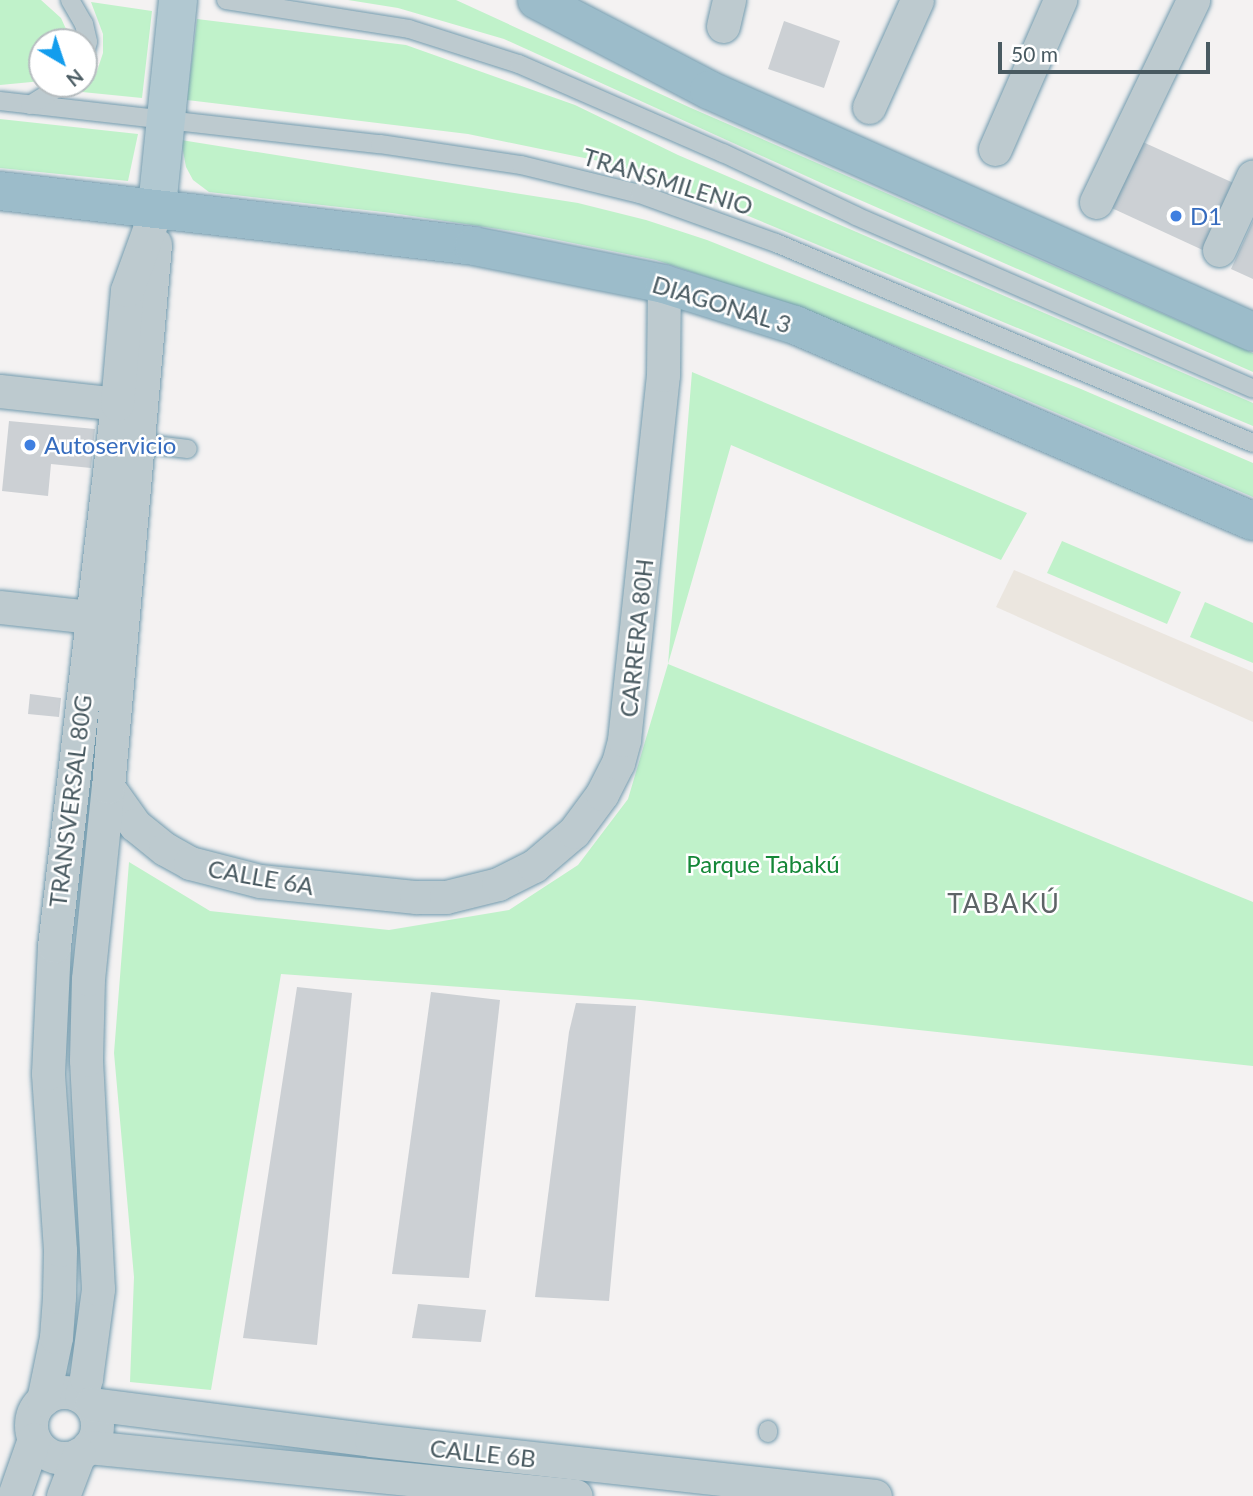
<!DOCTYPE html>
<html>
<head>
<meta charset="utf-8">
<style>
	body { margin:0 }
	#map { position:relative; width:1253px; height:1496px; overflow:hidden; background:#f4f2f2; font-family:Lato,sans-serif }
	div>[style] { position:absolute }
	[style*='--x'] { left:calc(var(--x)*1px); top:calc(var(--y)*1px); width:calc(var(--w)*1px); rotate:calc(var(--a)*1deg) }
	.commercial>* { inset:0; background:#ebe6df }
	.green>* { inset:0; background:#c0f2ca }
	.building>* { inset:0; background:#ccd0d4 }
	.roads { filter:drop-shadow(0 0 2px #739bae) drop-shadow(0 0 2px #739bae) }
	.service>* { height:18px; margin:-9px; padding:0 9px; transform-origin:9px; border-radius:9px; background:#bdcacf }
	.minor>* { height:33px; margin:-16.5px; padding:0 16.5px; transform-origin:16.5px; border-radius:16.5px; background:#bdcacf }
	.minor>.ring { margin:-16.5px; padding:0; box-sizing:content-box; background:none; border:33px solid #bdcacf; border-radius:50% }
	.primary>* { height:38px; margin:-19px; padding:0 19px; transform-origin:19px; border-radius:19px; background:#b1c8d1 }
	.trunk>* { height:38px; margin:-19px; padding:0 19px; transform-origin:19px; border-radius:19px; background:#9cbcca }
	.dots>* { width:19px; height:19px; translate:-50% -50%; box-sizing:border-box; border:4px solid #fff; border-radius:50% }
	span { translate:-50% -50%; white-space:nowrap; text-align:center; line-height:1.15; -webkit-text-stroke:5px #fff; paint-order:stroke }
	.street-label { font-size:24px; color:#495a61 }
	.shop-label { font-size:24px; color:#366cbe }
	.left { translate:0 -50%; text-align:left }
	.park-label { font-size:24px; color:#148737 }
	.neighbourhood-label { font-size:26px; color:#5e6467; letter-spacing:2px }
	.north { position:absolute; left:28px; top:28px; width:70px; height:70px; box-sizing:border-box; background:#fff; border:2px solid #b6bdc0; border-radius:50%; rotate:141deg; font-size:19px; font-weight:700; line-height:28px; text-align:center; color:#495a61 }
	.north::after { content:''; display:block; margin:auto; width:24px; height:32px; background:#139ded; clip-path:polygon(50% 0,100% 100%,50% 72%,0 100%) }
	.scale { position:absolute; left:998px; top:42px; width:212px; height:32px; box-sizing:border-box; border:4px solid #495a61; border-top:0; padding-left:9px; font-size:21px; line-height:24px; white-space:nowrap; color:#495a61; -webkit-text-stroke:5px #fff; paint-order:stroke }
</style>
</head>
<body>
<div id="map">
	<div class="commercial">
		<i style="clip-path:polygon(1014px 570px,1253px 672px,1253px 722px,996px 607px)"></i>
	</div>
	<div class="green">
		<i style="clip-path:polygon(0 0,41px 0,61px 18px,66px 29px,67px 42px,42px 42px,42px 81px,0 85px)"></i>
		<i style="clip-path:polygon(348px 0,456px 0,691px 108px,1253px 353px,1253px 372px,828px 186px,504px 39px,398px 8px)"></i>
		<i style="clip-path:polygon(91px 2px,152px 11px,142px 98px,82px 92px,96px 74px,103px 53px,103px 34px)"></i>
		<i style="clip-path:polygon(197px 19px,406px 45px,575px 105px,678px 155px,1253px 403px,1253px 426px,710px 200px,599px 161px,468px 134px,187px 100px)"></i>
		<i style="clip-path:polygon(0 119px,138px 134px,128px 181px,0 168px)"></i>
		<i style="clip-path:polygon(181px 140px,578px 203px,646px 220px,707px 240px,1081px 389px,1253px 463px,1253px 497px,973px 377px,810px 312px,656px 260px,519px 232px,392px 213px,209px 192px,193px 180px,186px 167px)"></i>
		<i style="clip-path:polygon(692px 372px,1027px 513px,1001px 560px,731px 445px,668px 664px,1253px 902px,1253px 1066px,641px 1000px,281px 974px,211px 1390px,130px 1382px,134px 1277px,114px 1053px,129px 862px,210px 911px,389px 930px,509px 910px,578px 865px,628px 799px,668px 664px)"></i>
		<i style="clip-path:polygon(1062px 541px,1181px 592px,1167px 624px,1047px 573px)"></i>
		<i style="clip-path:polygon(1205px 602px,1253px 623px,1253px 663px,1190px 637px)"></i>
	</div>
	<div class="building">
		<i style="clip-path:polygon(784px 21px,840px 41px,824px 88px,768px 69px)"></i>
		<i style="clip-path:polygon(1134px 138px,1238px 185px,1207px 252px,1103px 204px)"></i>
		<i style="clip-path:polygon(1253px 221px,1253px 279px,1231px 269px)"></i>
		<i style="clip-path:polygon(9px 421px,95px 429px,91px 468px,51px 464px,48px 496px,2px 491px)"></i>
		<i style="clip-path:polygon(30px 694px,61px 698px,59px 717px,28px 714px)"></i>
		<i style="clip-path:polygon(297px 987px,352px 993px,317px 1345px,243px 1338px)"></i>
		<i style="clip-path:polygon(431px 992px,500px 1000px,469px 1278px,392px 1274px)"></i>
		<i style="clip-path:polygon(576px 1003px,636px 1006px,609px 1301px,535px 1297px,569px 1032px)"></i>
		<i style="clip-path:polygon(418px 1304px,486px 1310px,481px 1342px,412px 1338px)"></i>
	</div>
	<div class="roads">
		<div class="service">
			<i style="--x:70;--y:0;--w:28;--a:60"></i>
			<i style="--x:84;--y:24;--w:18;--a:77"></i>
			<i style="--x:88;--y:42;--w:15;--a:106"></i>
			<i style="--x:226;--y:0;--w:185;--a:9"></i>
			<i style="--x:409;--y:29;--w:115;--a:17.7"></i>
			<i style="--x:519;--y:64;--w:223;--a:23.6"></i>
			<i style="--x:723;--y:153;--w:147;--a:25.3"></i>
			<i style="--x:856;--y:216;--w:433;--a:23.5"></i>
			<i style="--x:0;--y:101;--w:382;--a:6.5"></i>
			<i style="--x:380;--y:144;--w:143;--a:8.5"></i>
			<i style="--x:521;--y:165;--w:122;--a:13.7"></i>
			<i style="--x:640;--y:194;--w:145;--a:19.8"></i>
			<i style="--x:776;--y:243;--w:517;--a:22.75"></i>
			<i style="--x:30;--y:105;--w:40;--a:-32"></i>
			<i style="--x:139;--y:443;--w:49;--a:7"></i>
			<i style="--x:768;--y:1430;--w:3;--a:90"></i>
		</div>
		<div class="minor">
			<i style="--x:723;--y:26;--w:27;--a:-77"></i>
			<i style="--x:869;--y:107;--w:117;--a:-65.8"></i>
			<i style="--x:995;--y:149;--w:163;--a:-66.4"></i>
			<i style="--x:1096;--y:202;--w:224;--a:-64.3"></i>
			<i style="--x:1219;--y:250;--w:81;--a:-65.3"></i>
			<i style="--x:0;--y:391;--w:118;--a:6.3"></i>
			<i style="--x:0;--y:607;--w:92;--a:6.3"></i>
			<i style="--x:108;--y:787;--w:47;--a:54.6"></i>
			<i style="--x:135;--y:825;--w:38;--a:39"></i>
			<i style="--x:165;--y:849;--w:29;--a:29"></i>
			<i style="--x:190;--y:863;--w:72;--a:14.4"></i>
			<i style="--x:260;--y:881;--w:157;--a:5.9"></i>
			<i style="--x:416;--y:897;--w:30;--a:0"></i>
			<i style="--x:446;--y:897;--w:54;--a:-14"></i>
			<i style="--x:498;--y:884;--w:40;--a:-26.6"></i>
			<i style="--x:534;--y:866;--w:52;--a:-40.4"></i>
			<i style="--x:574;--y:832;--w:47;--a:-53.6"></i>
			<i style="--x:602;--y:794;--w:35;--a:-63"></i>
			<i style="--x:618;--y:763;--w:24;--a:-75"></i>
			<i style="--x:624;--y:740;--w:367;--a:-83.9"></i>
			<i style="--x:663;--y:375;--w:91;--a:-89.4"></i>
			<i class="ring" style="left:31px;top:1392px;width:33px;height:33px"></i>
			<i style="--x:81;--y:1396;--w:19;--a:-74"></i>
			<i style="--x:86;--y:1378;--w:90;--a:-82.3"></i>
			<i style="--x:98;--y:1289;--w:229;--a:-93"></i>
			<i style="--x:86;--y:1060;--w:81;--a:-88.6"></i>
			<i style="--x:88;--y:979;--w:193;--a:-84.1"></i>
			<i style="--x:108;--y:787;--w:545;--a:-85.05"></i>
			<i style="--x:43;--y:1400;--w:64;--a:-78.3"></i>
			<i style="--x:56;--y:1337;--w:40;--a:-85.7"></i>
			<i style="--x:59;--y:1297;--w:47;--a:-88.8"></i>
			<i style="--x:60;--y:1250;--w:177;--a:-93.9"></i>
			<i style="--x:48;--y:1073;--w:127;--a:-87.3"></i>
			<i style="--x:54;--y:946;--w:546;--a:-83.37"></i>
			<i style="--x:117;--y:404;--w:114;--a:-85"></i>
			<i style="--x:127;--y:290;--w:88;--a:-70.1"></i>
			<i style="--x:91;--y:1404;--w:282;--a:7.3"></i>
			<i style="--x:371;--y:1440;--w:507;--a:6.34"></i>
			<i style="--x:88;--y:1447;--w:490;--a:5.7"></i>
			<i style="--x:14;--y:1496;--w:60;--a:-70.7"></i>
			<i style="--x:63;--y:1496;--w:45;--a:-69.1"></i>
		</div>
		<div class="primary">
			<i style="--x:157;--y:207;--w:208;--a:-84.2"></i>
		</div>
		<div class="trunk">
			<i style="--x:537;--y:0;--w:194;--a:27.6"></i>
			<i style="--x:709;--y:90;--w:595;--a:23.98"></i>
			<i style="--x:0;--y:191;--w:477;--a:6.6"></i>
			<i style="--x:474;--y:246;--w:194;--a:11.3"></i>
			<i style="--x:664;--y:284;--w:137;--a:17.4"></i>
			<i style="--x:795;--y:325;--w:498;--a:23.2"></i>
		</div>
	</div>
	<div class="dots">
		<i style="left:1176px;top:216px;background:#3f7fe0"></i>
		<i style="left:30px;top:445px;background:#3f7fe0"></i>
	</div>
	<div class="street-label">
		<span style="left:668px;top:181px;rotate:17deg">TRANSMILENIO</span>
		<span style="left:722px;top:304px;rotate:17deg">DIAGONAL 3</span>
		<span style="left:636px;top:638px;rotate:-84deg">CARRERA 80H</span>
		<span style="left:70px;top:801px;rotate:-83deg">TRANSVERSAL 80G</span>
		<span style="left:261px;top:877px;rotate:10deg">CALLE 6A</span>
		<span style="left:483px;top:1453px;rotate:6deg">CALLE 6B</span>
	</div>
	<div class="shop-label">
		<span class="left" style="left:1190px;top:216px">D1</span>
		<span class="left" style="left:44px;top:445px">Autoservicio</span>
	</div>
	<div class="park-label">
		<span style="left:763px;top:864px">Parque Tabakú</span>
	</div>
	<div class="neighbourhood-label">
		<span style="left:1004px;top:904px">TABAKÚ</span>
	</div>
	<div class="north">N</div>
	<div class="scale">50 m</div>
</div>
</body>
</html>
